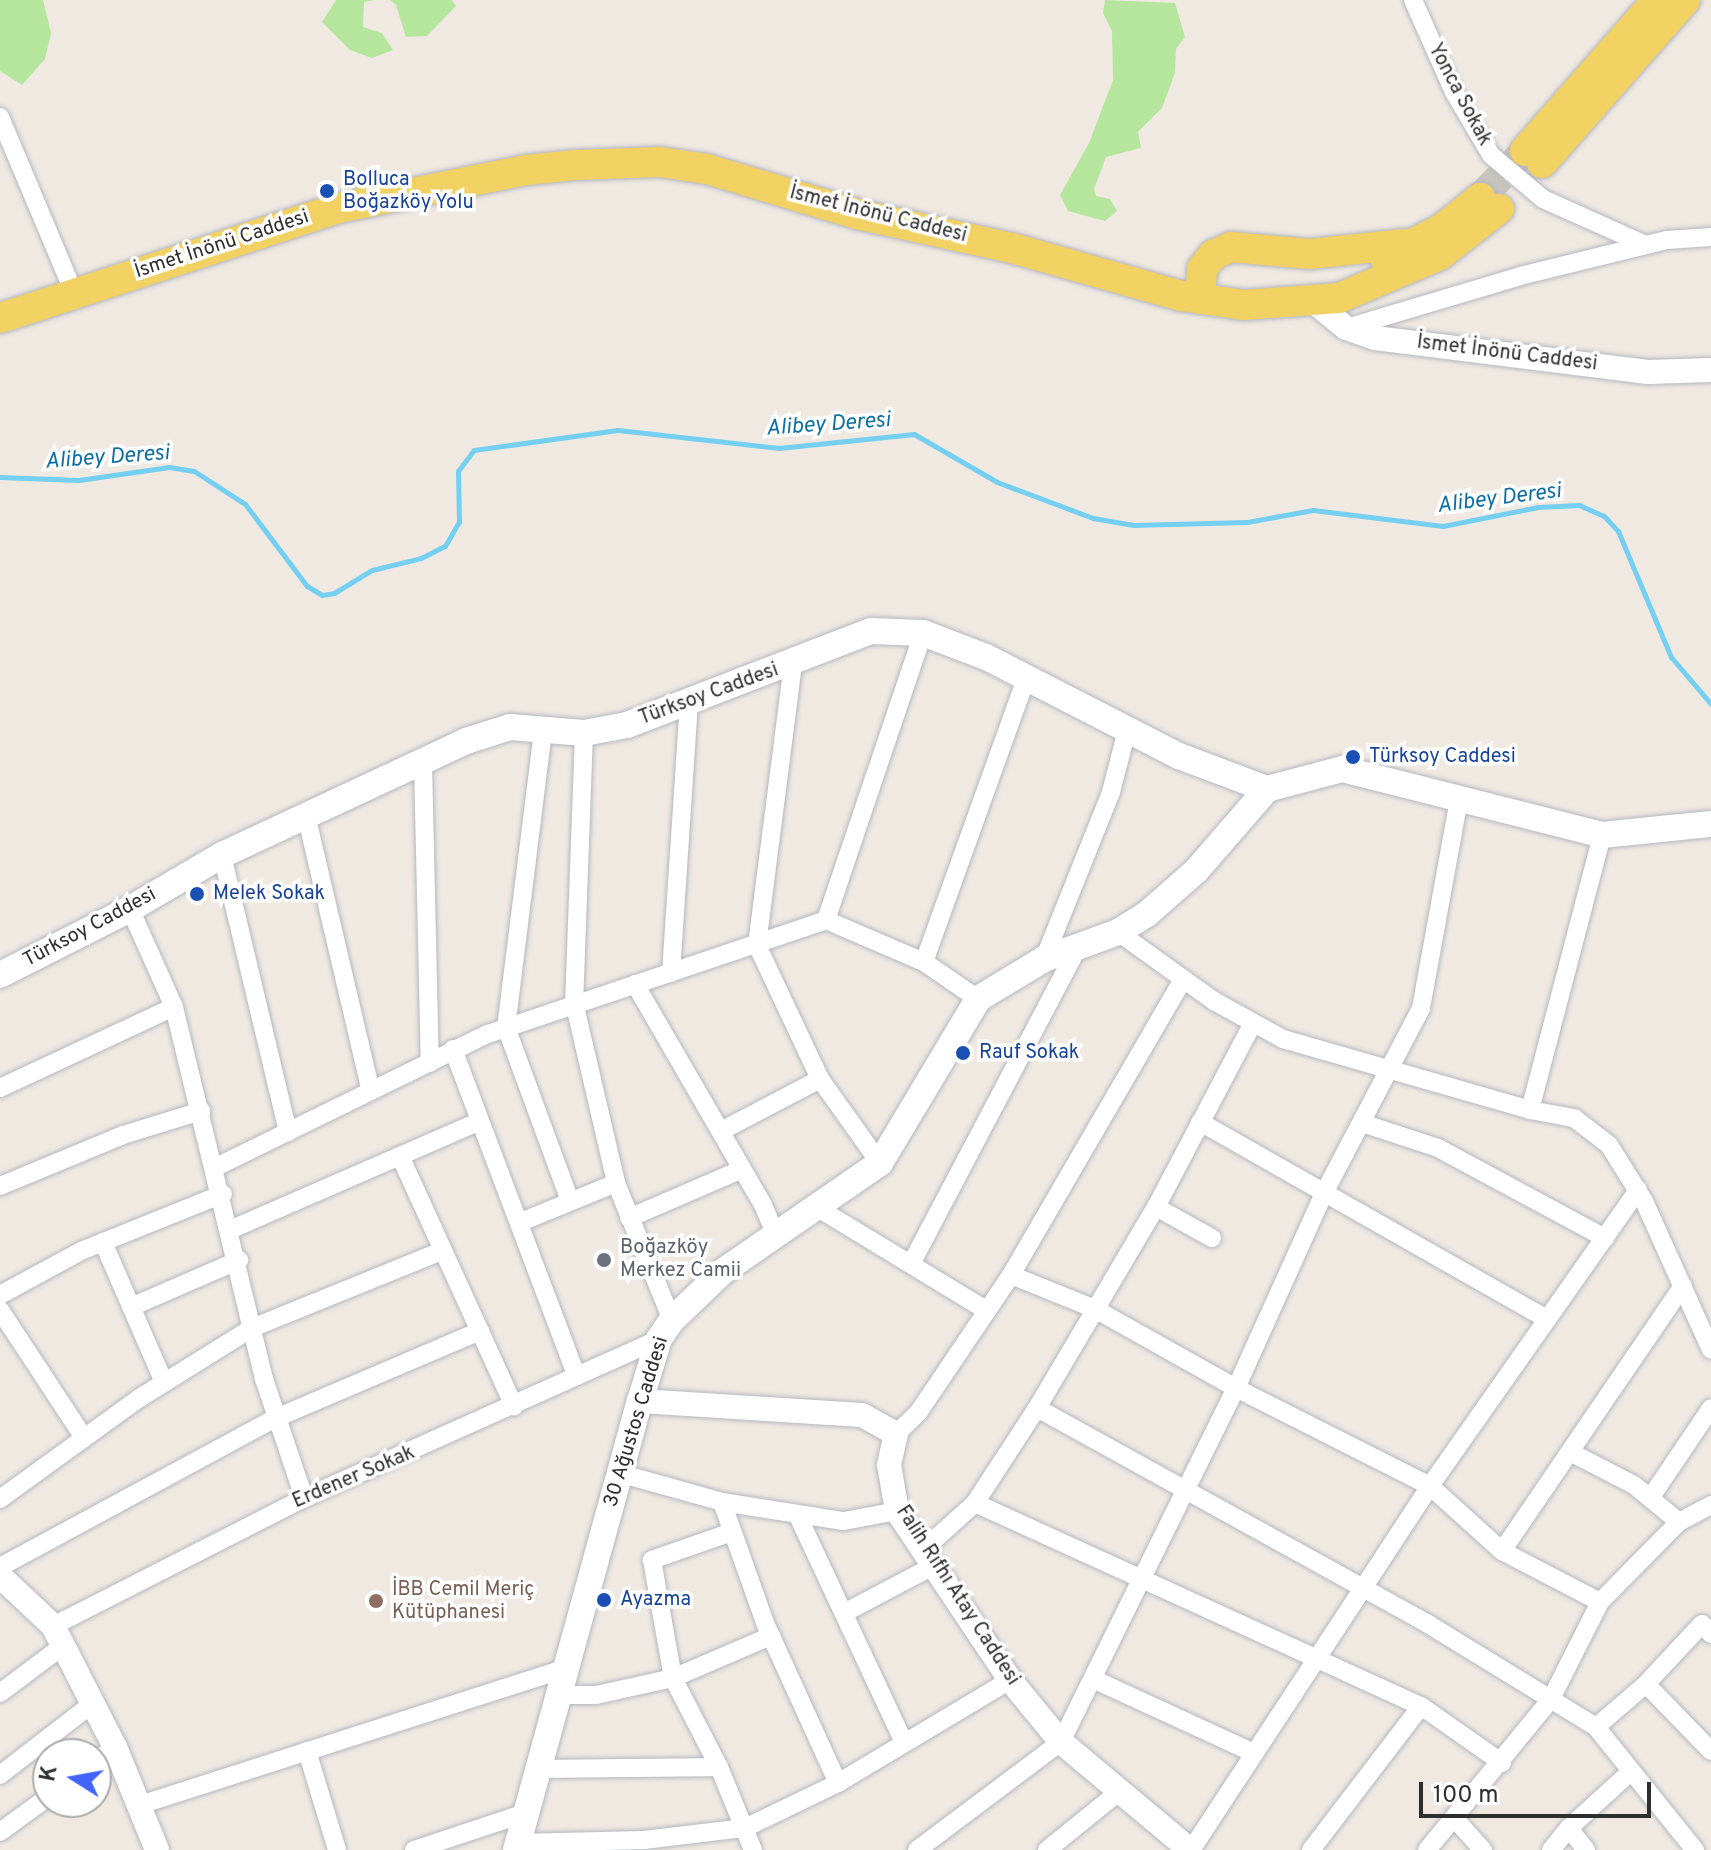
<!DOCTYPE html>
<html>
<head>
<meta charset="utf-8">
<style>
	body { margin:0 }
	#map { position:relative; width:1711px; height:1850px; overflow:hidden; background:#efe9e1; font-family:Overpass,sans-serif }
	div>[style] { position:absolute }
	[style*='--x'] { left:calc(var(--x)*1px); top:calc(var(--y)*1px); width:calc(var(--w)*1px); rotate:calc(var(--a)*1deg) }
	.green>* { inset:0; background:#b6e59e }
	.stream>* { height:5px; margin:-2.5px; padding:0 2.5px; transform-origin:2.5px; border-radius:2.5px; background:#75cff0 }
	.primary-tunnel>* { height:30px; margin-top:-15px; transform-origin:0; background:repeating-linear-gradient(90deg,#c8c4bd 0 30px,transparent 0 45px) }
	.roads { filter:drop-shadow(0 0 2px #b4b7c1) drop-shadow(0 0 2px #b4b7c1) }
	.minor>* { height:18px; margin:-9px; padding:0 9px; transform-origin:9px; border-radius:9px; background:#fff }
	.tertiary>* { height:24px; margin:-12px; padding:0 12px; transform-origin:12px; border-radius:12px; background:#fff }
	.secondary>* { height:26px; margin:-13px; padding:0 13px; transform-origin:13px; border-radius:13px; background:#fff }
	.primary>* { height:30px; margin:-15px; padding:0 15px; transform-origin:15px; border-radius:15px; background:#f2d163 }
	.dots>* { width:22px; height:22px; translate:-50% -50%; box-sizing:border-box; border:4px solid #fff; border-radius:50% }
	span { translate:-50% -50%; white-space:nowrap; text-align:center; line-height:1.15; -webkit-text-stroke:7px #fff; paint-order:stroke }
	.street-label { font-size:20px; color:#2e2e2e }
	.transit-label { font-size:20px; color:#164399 }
	.left { translate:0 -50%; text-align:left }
	.worship-label { font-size:20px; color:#5b616d }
	.education-label { font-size:20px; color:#785e54 }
	.water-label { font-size:22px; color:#0d6fa3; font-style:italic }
	.north { position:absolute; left:32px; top:1738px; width:80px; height:80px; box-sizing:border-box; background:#fff; border:2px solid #ababab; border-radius:50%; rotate:281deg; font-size:22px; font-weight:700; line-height:32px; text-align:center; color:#2e2e2e }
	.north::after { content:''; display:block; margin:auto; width:28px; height:36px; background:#4264fb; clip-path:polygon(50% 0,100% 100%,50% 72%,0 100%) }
	.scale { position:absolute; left:1419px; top:1782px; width:232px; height:36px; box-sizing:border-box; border:4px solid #2e2e2e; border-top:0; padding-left:10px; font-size:24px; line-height:28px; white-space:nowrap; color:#2e2e2e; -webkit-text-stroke:6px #fff; paint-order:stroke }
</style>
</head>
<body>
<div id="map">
	<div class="green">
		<i style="clip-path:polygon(0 0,43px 0,51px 33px,45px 59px,22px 85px,0 71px)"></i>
		<i style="clip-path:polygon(336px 0,375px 0,364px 2px,363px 27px,382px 33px,393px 50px,372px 58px,350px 50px,322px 22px)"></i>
		<i style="clip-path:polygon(390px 0,452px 0,456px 6px,427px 36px,406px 37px,396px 5px)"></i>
		<i style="clip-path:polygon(1105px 0,1175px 3px,1185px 37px,1176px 49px,1175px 73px,1162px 108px,1138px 132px,1141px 148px,1106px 157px,1094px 189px,1096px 196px,1110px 199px,1117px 211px,1105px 221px,1068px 211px,1060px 195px,1089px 143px,1113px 80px,1112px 31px,1103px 13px)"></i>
	</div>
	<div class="stream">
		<i style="--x:0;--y:477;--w:79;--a:2.2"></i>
		<i style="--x:79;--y:480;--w:91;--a:-8.2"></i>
		<i style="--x:169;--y:467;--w:25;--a:9"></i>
		<i style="--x:194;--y:471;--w:61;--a:32.9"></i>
		<i style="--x:245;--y:504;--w:103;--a:52.9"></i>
		<i style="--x:307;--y:586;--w:17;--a:31"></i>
		<i style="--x:322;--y:595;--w:12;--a:-9"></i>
		<i style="--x:334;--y:593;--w:44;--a:-31.2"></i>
		<i style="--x:372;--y:570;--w:50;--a:-13.8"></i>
		<i style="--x:421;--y:558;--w:27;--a:-27"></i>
		<i style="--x:445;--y:546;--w:28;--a:-60"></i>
		<i style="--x:459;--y:522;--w:51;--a:-91.1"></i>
		<i style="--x:458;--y:471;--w:26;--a:-53"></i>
		<i style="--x:474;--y:450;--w:145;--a:-7.9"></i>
		<i style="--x:618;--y:430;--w:162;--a:6.4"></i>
		<i style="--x:779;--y:448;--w:136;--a:-5.9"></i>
		<i style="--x:914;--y:434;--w:96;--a:30"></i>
		<i style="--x:997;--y:482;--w:103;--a:20.6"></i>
		<i style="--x:1093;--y:518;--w:41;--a:9.9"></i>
		<i style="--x:1133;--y:525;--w:114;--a:-1.5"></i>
		<i style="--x:1247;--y:522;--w:67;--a:-10.3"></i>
		<i style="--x:1313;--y:510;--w:131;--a:7"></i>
		<i style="--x:1443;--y:526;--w:97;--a:-11.3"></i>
		<i style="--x:1538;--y:507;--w:41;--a:-2.8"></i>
		<i style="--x:1579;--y:505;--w:27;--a:24"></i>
		<i style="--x:1604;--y:516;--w:21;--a:47"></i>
		<i style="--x:1618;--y:531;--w:137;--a:67.2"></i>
		<i style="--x:1671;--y:657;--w:62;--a:49.6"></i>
	</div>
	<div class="primary-tunnel">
		<i style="--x:1480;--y:198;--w:65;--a:-46.2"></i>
	</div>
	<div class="roads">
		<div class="minor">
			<i style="--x:1413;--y:0;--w:101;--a:66"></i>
			<i style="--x:1454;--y:92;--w:73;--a:59.6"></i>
			<i style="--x:1491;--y:155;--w:68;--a:40.2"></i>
			<i style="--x:1543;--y:199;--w:113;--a:24.1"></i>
			<i style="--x:0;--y:117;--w:191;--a:67.2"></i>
			<i style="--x:1346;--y:328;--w:182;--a:-16.6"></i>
			<i style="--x:1520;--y:276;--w:151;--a:-13.8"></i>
			<i style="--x:1667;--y:240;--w:44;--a:-3.9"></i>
			<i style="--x:793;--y:664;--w:283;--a:97.3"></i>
			<i style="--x:757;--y:945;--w:148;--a:64.8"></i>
			<i style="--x:820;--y:1079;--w:103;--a:54.5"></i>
			<i style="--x:543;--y:731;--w:298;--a:97.1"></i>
			<i style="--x:506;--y:1027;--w:185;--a:69.8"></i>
			<i style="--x:584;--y:733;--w:269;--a:92.1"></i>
			<i style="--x:574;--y:1002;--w:186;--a:76.9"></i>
			<i style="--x:616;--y:1183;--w:148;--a:67.8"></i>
			<i style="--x:423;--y:763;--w:300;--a:88.7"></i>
			<i style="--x:307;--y:819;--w:279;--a:76.8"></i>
			<i style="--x:222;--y:855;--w:285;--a:76.6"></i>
			<i style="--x:130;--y:909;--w:107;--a:65.8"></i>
			<i style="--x:174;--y:1007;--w:383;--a:76.4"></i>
			<i style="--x:264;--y:1379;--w:126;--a:71.4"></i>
			<i style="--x:826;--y:920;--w:303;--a:-71.3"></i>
			<i style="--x:1118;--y:932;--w:118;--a:35.7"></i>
			<i style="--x:1214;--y:1001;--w:79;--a:28.8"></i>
			<i style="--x:1283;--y:1039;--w:257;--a:16"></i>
			<i style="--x:1530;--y:1110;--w:45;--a:10.3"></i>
			<i style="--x:1574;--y:1118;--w:44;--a:37.6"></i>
			<i style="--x:1609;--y:1145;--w:66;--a:58"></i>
			<i style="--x:1644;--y:1201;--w:163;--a:65.8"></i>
			<i style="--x:1044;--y:959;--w:180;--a:-68.1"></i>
			<i style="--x:1111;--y:792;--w:64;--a:-75.5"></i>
			<i style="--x:924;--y:962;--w:302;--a:-70.2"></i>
			<i style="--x:671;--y:973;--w:271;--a:-86.2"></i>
			<i style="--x:635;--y:984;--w:255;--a:59.9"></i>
			<i style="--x:763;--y:1205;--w:34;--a:67"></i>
			<i style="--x:453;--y:1049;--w:348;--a:69.3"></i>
			<i style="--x:0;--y:1088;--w:192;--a:-25"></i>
			<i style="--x:1530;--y:1110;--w:284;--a:-75.3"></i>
			<i style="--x:1200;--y:1122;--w:399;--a:29.6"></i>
			<i style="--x:1365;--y:1124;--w:77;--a:18.2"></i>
			<i style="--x:1438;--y:1148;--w:190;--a:28.3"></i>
			<i style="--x:721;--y:1131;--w:112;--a:-27.7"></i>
			<i style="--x:401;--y:1158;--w:273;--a:65.5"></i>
			<i style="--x:216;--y:1167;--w:303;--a:-26.1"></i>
			<i style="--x:488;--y:1034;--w:357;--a:-18.6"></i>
			<i style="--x:826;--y:920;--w:107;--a:23.2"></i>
			<i style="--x:924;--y:962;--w:65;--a:34.4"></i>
			<i style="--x:0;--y:1186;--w:133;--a:-22.5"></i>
			<i style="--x:123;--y:1135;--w:82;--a:-17.1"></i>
			<i style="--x:1156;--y:1207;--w:64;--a:29"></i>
			<i style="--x:818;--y:1208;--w:197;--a:31.3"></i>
			<i style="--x:629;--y:1218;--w:123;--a:-23.4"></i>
			<i style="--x:521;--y:1222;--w:103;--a:-22.3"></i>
			<i style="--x:232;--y:1229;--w:270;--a:-23.5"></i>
			<i style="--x:103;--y:1242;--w:153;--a:66.5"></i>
			<i style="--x:911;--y:1264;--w:358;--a:-62.2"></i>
			<i style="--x:1011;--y:1275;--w:91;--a:22"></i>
			<i style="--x:1095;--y:1309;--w:162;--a:29.3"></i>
			<i style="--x:1236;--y:1388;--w:217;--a:26.8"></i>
			<i style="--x:1430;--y:1486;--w:97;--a:42.1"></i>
			<i style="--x:1502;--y:1551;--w:110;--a:27.5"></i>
			<i style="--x:0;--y:1295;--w:92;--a:-28.5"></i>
			<i style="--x:81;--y:1251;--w:153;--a:-21.9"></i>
			<i style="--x:131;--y:1307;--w:118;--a:-23.5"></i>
			<i style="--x:0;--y:1310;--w:153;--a:56.7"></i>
			<i style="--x:1037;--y:1408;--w:447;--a:28.9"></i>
			<i style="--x:1428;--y:1624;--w:197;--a:31.5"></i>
			<i style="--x:1596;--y:1727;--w:158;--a:51.2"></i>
			<i style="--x:896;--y:1434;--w:30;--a:-44"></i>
			<i style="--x:918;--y:1413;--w:166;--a:-56"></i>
			<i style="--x:1011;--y:1275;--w:342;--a:-59.8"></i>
			<i style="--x:1570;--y:1452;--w:72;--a:27.3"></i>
			<i style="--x:1634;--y:1485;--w:58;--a:39.4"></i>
			<i style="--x:619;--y:1473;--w:107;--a:15.7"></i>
			<i style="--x:722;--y:1502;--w:123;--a:8.9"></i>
			<i style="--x:844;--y:1521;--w:54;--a:-10.7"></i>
			<i style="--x:1651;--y:1497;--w:107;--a:-56"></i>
			<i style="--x:0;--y:1499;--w:170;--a:-35.9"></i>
			<i style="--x:138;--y:1399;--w:134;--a:-31.9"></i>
			<i style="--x:252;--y:1328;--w:205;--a:-22.1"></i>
			<i style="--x:722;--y:1502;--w:128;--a:70.4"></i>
			<i style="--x:765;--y:1623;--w:176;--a:65.5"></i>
			<i style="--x:975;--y:1503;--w:490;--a:24.5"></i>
			<i style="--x:1421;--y:1706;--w:99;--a:35.1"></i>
			<i style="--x:797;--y:1514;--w:252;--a:64.9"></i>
			<i style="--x:729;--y:1533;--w:82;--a:160.7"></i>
			<i style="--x:652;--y:1560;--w:120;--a:79.9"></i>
			<i style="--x:673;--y:1678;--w:100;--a:62.7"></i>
			<i style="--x:719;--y:1767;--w:90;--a:67.7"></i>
			<i style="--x:923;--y:1550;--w:70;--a:-42.1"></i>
			<i style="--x:975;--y:1503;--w:113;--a:-56.9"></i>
			<i style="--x:1037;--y:1408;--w:234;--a:-59.4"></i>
			<i style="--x:1156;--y:1207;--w:208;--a:-62.2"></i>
			<i style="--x:1502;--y:1551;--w:321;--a:-55.7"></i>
			<i style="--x:0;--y:1567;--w:314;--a:-28.4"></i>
			<i style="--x:276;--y:1418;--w:222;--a:-23.1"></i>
			<i style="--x:844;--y:1613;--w:101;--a:-27.8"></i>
			<i style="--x:53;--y:1626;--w:282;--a:-27"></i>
			<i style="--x:304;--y:1498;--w:389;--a:-24.1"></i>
			<i style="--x:1711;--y:1634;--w:13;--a:-132"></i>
			<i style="--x:1702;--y:1624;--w:82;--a:133"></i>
			<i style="--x:1646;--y:1684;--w:93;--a:45.9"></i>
			<i style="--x:1093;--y:1679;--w:177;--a:24.7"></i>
			<i style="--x:0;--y:1693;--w:80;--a:-36.9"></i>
			<i style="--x:563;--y:1695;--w:33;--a:0"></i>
			<i style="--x:596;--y:1695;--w:79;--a:-12.4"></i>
			<i style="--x:673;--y:1678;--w:107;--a:-23.2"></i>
			<i style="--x:1596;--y:1727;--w:66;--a:-40.7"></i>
			<i style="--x:307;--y:1751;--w:103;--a:73.1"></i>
			<i style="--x:96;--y:1761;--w:24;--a:-36"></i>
			<i style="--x:541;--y:1769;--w:178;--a:-0.6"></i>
			<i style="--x:0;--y:1775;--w:118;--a:-37.7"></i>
			<i style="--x:140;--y:1805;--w:451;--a:-17.8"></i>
			<i style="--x:1455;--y:1819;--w:42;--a:47.9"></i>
			<i style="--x:0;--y:1832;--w:59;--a:-36.1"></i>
			<i style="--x:518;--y:1843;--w:126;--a:-1.4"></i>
			<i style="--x:644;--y:1840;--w:102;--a:-6.8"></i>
			<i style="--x:745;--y:1828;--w:103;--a:-25.8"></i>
			<i style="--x:838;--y:1783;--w:200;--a:-30.9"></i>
			<i style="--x:414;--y:1850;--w:120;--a:-18.4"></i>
			<i style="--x:917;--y:1850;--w:180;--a:-36.9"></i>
			<i style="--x:1061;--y:1742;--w:395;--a:-63.7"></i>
			<i style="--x:1236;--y:1388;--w:212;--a:-65.7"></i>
			<i style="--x:1323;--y:1195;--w:211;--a:-62.3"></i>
			<i style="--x:1421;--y:1008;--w:212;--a:-79.7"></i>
			<i style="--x:1047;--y:1850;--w:95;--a:-39"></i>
			<i style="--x:1191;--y:1850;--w:435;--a:-56.7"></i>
			<i style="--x:1430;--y:1486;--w:362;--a:-54.9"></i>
			<i style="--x:1311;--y:1850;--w:181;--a:-52.6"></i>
			<i style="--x:1427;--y:1850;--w:195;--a:-50.6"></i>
			<i style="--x:1551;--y:1699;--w:109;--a:-63.2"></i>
			<i style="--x:1600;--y:1602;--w:112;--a:-45.4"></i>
			<i style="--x:1679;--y:1522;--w:36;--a:-28"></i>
			<i style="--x:1551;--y:1850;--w:28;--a:-51"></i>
			<i style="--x:1586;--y:1850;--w:28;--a:-128"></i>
			<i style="--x:1569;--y:1828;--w:81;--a:-42.5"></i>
		</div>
		<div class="tertiary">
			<i style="--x:1314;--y:302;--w:41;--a:39.1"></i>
			<i style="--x:1346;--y:328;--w:31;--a:19"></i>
			<i style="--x:1375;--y:338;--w:275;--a:7.1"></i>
			<i style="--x:1648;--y:372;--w:63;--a:-1.8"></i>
			<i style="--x:640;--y:1401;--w:222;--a:3.6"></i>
			<i style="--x:862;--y:1415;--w:39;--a:29"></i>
			<i style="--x:896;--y:1434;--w:32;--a:103"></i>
			<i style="--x:889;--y:1465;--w:47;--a:80.1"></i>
			<i style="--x:897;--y:1511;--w:203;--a:56.2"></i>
			<i style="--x:1010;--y:1680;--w:80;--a:50.6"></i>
			<i style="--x:1061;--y:1742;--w:168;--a:39.9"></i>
			<i style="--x:0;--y:1576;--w:73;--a:43.3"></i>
			<i style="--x:53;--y:1626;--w:136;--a:62.9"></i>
			<i style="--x:115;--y:1747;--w:111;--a:67.8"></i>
		</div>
		<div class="secondary">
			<i style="--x:0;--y:975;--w:146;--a:-26.9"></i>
			<i style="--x:130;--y:909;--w:107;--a:-30.4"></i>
			<i style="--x:222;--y:855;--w:269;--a:-25"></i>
			<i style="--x:466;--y:741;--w:46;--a:-17.7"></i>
			<i style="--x:510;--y:727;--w:74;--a:4.6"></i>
			<i style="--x:584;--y:733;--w:44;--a:-10.5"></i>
			<i style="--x:627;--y:725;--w:261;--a:-21.1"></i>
			<i style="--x:871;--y:631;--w:52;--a:2.2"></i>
			<i style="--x:923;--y:633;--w:67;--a:20.9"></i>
			<i style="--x:986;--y:657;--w:217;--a:27.2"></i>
			<i style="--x:1179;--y:756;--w:94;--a:20.6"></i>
			<i style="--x:1267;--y:789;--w:78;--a:-14.9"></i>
			<i style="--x:1342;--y:769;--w:268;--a:14.2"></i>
			<i style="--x:1602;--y:835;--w:110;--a:-5.8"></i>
			<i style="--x:516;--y:1850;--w:466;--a:-74.6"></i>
			<i style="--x:640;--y:1401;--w:65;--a:-73"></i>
			<i style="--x:659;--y:1339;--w:23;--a:-56"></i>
			<i style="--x:672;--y:1320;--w:69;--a:-43.8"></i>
			<i style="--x:722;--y:1272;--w:192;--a:-34.6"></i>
			<i style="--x:880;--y:1163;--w:191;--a:-59.1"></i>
			<i style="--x:978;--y:999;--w:77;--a:-31.2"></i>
			<i style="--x:1044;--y:959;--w:79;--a:-20"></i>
			<i style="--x:1118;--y:932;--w:34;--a:-32"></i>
			<i style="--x:1147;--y:914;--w:65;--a:-41.3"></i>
			<i style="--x:1196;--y:871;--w:108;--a:-49.1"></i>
		</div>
		<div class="primary">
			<i style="--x:1525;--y:151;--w:201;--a:-48.8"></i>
			<i style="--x:1542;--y:163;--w:217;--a:-48.7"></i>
			<i style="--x:1385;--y:258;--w:65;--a:-27.3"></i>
			<i style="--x:1443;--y:228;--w:48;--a:-39"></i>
			<i style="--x:1200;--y:299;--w:30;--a:-86"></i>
			<i style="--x:1202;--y:269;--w:18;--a:-52"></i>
			<i style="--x:1213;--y:255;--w:20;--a:-24"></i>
			<i style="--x:1231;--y:247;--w:79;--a:5.1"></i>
			<i style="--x:1310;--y:254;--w:95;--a:-6.1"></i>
			<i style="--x:0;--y:318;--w:355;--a:-18"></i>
			<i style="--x:338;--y:208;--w:192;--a:-11.4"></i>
			<i style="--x:526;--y:170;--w:50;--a:-5.7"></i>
			<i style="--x:576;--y:165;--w:84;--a:-2"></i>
			<i style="--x:660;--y:162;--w:48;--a:8.5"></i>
			<i style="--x:707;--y:169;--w:157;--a:16.7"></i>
			<i style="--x:857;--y:214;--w:159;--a:12.4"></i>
			<i style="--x:1012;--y:248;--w:177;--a:15.8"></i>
			<i style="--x:1182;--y:296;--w:63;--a:8.3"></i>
			<i style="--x:1244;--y:305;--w:95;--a:-4.2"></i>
			<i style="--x:1339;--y:298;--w:110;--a:-23.1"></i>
			<i style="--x:1440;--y:255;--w:75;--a:-37.9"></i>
		</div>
	</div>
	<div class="dots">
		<i style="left:327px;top:191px;background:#1a4fb4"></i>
		<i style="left:1353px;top:757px;background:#1a4fb4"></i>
		<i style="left:197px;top:894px;background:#1a4fb4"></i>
		<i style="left:963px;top:1053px;background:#1a4fb4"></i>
		<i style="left:604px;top:1260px;background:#6b7280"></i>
		<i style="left:604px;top:1600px;background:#1a4fb4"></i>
		<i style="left:376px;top:1601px;background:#8d6e63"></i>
	</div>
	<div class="street-label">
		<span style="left:1459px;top:95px;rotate:62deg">Yonca Sokak</span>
		<span style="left:878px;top:215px;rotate:14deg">İsmet İnönü Caddesi</span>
		<span style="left:222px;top:245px;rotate:-18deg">İsmet İnönü Caddesi</span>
		<span style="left:1507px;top:354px;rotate:7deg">İsmet İnönü Caddesi</span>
		<span style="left:709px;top:695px;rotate:-20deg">Türksoy Caddesi</span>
		<span style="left:90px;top:928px;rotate:-28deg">Türksoy Caddesi</span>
		<span style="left:637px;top:1422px;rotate:-73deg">30 Ağustos Caddesi</span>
		<span style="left:354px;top:1478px;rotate:-23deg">Erdener Sokak</span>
		<span style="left:957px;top:1596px;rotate:57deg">Falih Rıfhı Atay Caddesi</span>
	</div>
	<div class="transit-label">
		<span class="left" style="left:343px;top:192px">Bolluca<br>Boğazköy Yolu</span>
		<span class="left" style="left:1369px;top:757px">Türksoy Caddesi</span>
		<span class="left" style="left:213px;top:894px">Melek Sokak</span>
		<span class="left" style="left:979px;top:1053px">Rauf Sokak</span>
		<span class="left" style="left:620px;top:1600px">Ayazma</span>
	</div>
	<div class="worship-label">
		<span class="left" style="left:620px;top:1260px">Boğazköy<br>Merkez Camii</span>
	</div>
	<div class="education-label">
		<span class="left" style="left:392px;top:1602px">İBB Cemil Meriç<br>Kütüphanesi</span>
	</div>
	<div class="water-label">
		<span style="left:828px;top:425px;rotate:-4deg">Alibey Deresi</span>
		<span style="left:107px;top:458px;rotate:-4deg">Alibey Deresi</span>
		<span style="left:1499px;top:499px;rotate:-7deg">Alibey Deresi</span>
	</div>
	<div class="north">K</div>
	<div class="scale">100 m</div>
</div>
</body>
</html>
